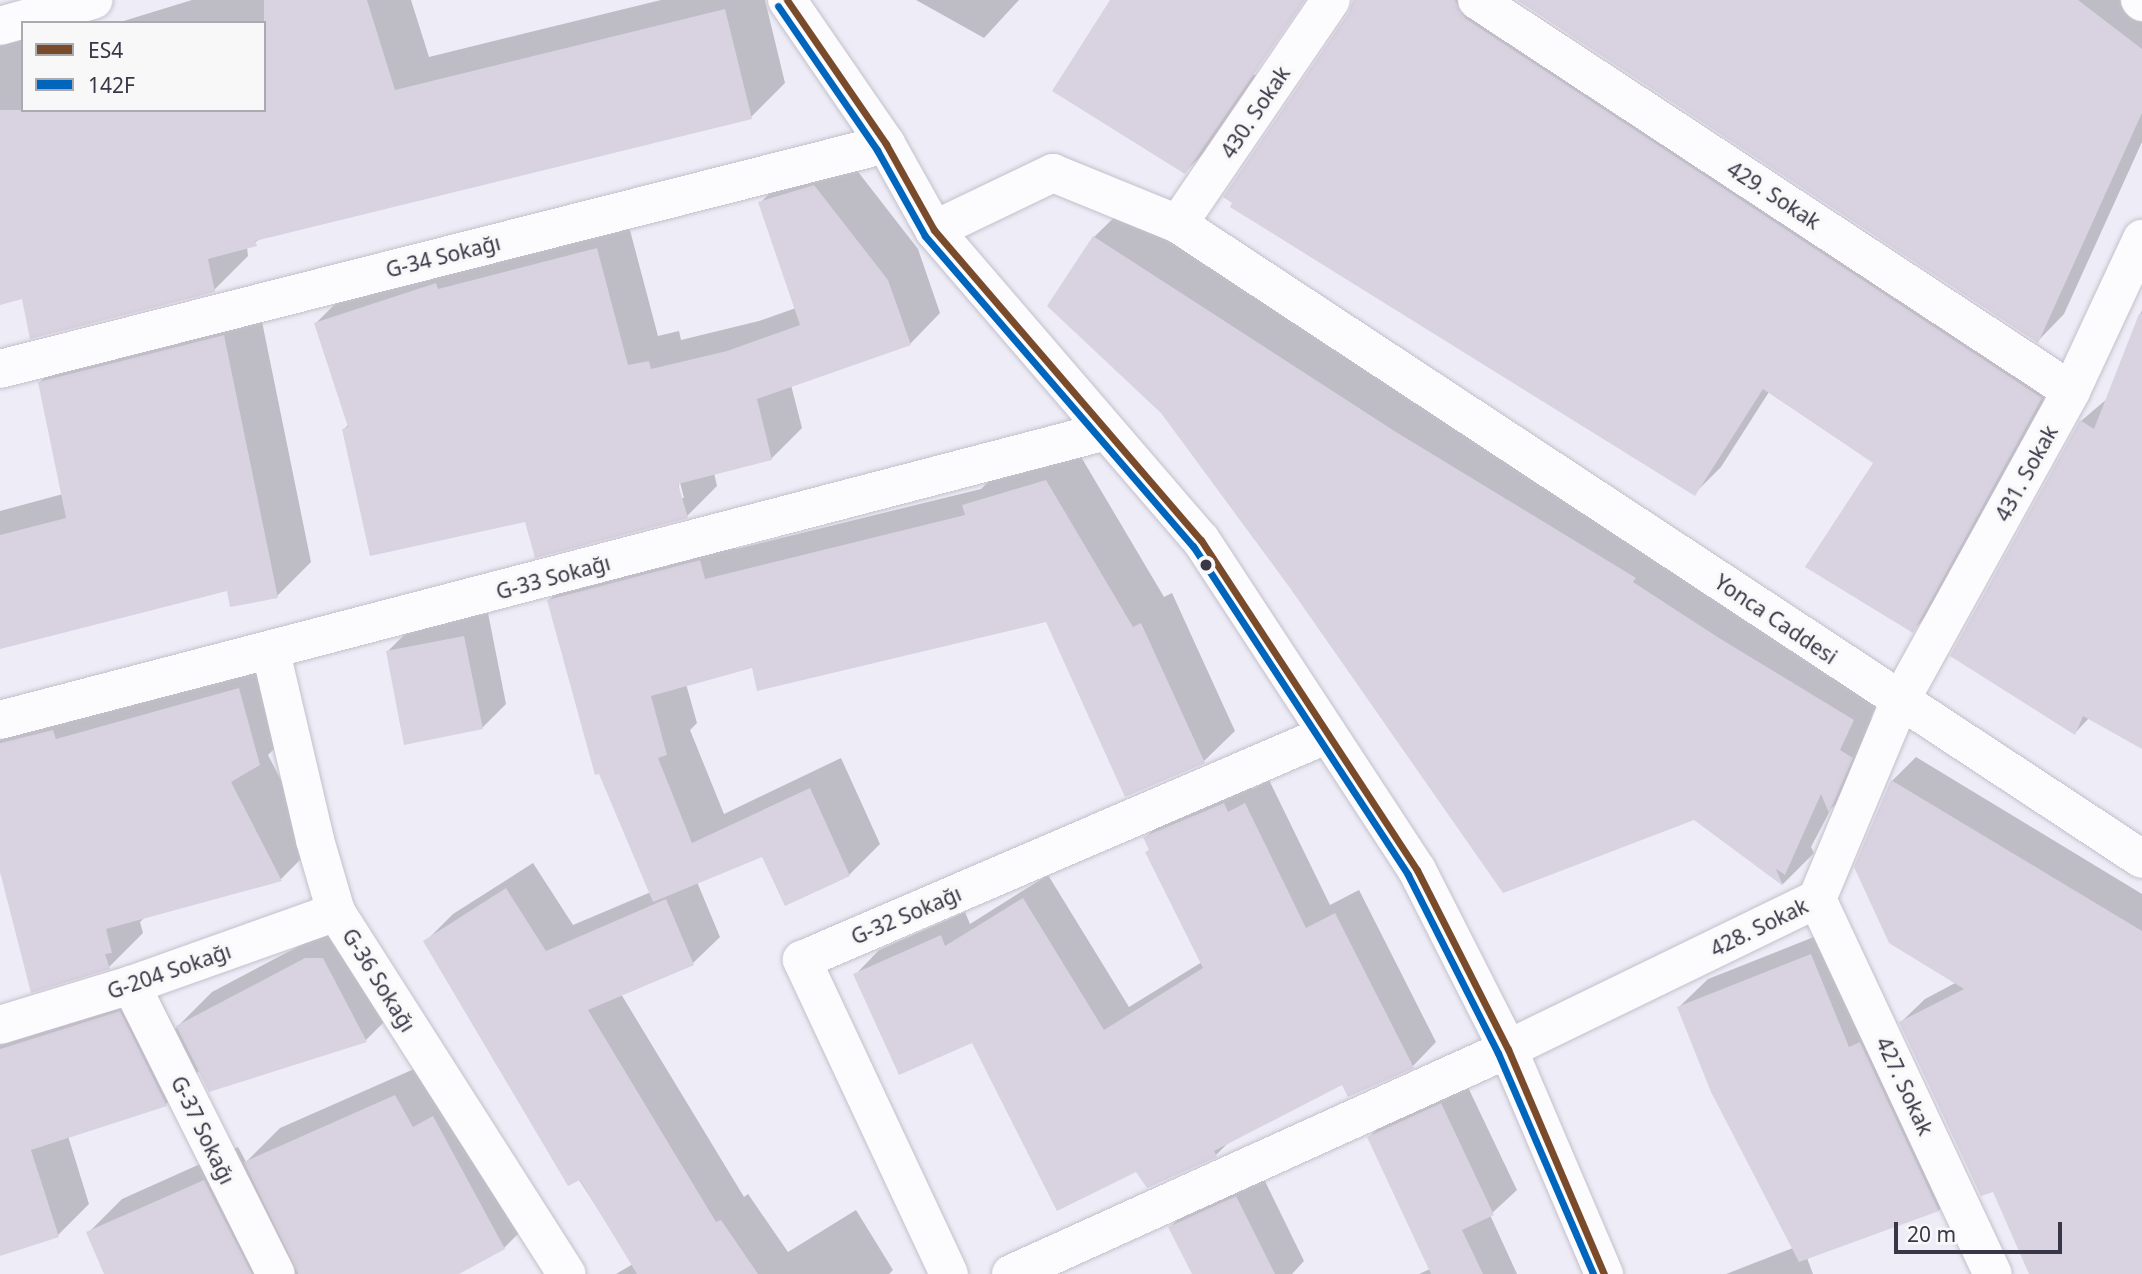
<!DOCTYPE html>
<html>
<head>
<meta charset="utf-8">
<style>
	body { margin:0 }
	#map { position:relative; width:2142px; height:1274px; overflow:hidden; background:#eeecf6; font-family:"Noto Sans",sans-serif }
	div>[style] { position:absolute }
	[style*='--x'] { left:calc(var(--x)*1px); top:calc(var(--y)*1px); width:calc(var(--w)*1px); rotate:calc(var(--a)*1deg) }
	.shadow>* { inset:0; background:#0003 }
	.building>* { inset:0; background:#d9d2e0 }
	.roads { filter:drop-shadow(0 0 2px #c3c0cc) drop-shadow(0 0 2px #c3c0cc) }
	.street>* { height:38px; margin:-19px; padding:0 19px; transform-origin:19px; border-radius:19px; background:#fcfcfe }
	.secondary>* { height:38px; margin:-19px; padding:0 19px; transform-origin:19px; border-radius:19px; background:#fcfcfe }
	.bus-1>* { height:7px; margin:-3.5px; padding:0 3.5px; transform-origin:3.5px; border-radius:3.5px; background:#7a4b2a }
	.bus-2>* { height:7px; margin:-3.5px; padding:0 3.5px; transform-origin:3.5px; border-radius:3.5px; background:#0065bd }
	.dots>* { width:19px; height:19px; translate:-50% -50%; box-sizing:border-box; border:4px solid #f8f8f8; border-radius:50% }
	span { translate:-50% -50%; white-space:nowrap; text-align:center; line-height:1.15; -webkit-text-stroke:6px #f8f8f8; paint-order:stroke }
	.street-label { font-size:21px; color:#393647 }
	.legend { position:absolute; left:21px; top:21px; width:245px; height:91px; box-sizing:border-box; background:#f8f8f8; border:2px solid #acaab1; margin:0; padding:9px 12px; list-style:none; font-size:21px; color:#393647 }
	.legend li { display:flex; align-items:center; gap:14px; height:35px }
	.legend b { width:35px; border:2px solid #acaab1 }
	.scale { position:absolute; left:1894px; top:1222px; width:168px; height:32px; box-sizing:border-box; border:4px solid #393647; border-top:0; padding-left:9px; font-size:21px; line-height:24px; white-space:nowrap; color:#393647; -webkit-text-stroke:5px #f8f8f8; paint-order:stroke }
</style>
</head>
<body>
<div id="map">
	<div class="shadow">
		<i style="clip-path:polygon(192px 0,411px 0,429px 57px,661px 0,765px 0,785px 83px,751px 117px,262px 238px,247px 247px,248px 256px,214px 290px,23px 297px,0 303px,0 34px,23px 29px,23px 110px,264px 110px,264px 23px,117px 23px)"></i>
		<i style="clip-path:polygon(916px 0,1019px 0,984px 38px)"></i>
		<i style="clip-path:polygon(1114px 0,1297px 0,1251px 73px,1259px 77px,1214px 143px,1185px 172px)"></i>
		<i style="clip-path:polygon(1389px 0,1503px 0,2067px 371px,1939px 604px,1912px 631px,1876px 462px,1769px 392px,1721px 467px,1695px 493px)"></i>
		<i style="clip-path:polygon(1520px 0,2138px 0,2142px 3px,2142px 142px,2064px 314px,2038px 341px)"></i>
		<i style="clip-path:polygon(evenodd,845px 155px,918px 249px,940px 313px,910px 344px,791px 385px,802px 428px,771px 459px,714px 473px,717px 486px,687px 516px,527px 520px,344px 429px,349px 424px,316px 323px,346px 293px,627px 219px,658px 336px,679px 331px,681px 340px,759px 321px,796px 308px,760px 203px,790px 172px,845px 155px,678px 475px,684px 498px,680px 498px,678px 475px)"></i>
		<i style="clip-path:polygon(1126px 206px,1884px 688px,1871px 718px,1883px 726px,1861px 779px,1831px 809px,1811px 847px,1814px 853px,1783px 884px,1694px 818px,1094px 237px)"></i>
		<i style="clip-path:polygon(258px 302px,311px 562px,277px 596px,228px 589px,0 647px,0 511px,63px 494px,40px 382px,74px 348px)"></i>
		<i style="clip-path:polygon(2142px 310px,2142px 747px,2090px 717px,2075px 733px,2081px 421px,2108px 398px)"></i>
		<i style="clip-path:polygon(1077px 450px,1164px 597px,1172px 593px,1235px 731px,1204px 761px,1126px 795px,1047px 620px,753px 666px,686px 684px,697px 723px,690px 730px,724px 814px,841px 758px,880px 844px,849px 875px,786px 904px,763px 855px,697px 882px,720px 937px,693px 963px,621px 994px,744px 1197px,748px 1194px,788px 1252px,856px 1210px,893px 1270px,889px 1274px,616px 1274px,633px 1264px,426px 941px,453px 914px,533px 863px,573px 925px,651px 892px,549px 600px,580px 569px,731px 530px,736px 549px,981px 489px,995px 475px)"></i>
		<i style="clip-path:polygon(488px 613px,506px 704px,482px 728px,388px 651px,412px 627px)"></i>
		<i style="clip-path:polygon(273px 655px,293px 730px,268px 755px,315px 845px,281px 879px,145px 917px,140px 922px,143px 933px,109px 967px,0 865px,0 719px)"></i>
		<i style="clip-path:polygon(1916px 757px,2142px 894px,2142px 1274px,2030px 1274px,1994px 1190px,1901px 1022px,1925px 999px,1957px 982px,1892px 781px)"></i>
		<i style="clip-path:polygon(1248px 780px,1252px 789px,1269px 780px,1330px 905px,1359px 890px,1436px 1042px,1413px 1066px,1343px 1083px,1231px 1140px,1216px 1155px,1137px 1170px,973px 1041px,856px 974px,879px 950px,965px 912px,970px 924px,1048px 875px,1129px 1007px,1202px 962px,1145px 838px,1169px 814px)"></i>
		<i style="clip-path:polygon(341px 924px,400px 1006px,366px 1040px,210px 1090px,200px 1070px,166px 1104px,68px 1136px,89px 1204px,58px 1235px,0 1254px,0 1029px,151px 981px,175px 1029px,212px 992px)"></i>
		<i style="clip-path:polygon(1839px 927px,1967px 1182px,1939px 1210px,1807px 1258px,1813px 1274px,1726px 1274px,1793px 1248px,1679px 1007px,1708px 979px)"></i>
		<i style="clip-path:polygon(430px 1062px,538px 1214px,504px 1248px,455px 1274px,106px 1274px,88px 1233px,122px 1199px,238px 1147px,246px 1162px,280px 1128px)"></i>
		<i style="clip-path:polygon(1465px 1081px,1517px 1190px,1490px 1215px,1517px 1274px,1419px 1274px,1430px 1269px,1369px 1137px,1393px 1114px)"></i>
		<i style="clip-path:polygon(1261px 1173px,1304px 1261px,1292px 1274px,1194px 1274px,1170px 1227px,1194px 1204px)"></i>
	</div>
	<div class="building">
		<i style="clip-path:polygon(264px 0,367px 0,395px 90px,725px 9px,752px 119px,255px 241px,257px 246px,208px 259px,215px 292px,30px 339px,22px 299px,0 305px,0 110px,264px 110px)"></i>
		<i style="clip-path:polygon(1110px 0,1305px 0,1185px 174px,1052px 91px)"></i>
		<i style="clip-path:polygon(1353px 0,1455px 0,1465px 18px,2042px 398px,1913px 633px,1805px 567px,1873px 463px,1763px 389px,1695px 496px,1230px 207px,1232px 203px,1223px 197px,1349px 12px)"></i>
		<i style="clip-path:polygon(1517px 0,2078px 0,2142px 49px,2142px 113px,2038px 343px)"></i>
		<i style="clip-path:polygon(814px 185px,888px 280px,911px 345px,757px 399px,772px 460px,678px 484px,688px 518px,535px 558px,525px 522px,370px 556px,342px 429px,348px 427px,314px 323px,436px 283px,438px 289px,597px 248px,628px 365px,649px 361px,651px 369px,727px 351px,800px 325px,758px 202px)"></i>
		<i style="clip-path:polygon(1093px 236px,1396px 432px,1636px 578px,1633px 582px,1719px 638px,1854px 720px,1840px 750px,1853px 758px,1829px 813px,1821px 794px,1785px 875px,1776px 869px,1783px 886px,1694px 820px,1503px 893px,1290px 588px,1161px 413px,1047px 306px)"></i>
		<i style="clip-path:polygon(2139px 314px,2142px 314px,2142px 749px,2083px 716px,2075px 735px,1950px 656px,2080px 420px,2094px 429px)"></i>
		<i style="clip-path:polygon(224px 335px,278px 598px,230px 607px,227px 591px,0 649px,0 535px,66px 518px,38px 382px)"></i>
		<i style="clip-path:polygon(1046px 480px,1133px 627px,1141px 623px,1205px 763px,1125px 797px,1046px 622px,757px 691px,752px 668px,651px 696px,667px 755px,658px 758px,692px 843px,810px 788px,850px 876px,785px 906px,762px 857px,653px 902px,599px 774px,595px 775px,547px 600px,700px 560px,705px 579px,965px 515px,962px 505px)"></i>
		<i style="clip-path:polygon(464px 636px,483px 729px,404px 745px,386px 651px)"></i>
		<i style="clip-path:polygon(239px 688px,260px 765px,231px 782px,282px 881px,106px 929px,112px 953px,105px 954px,110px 969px,31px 993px,0 872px,0 743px,53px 730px,56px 739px)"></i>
		<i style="clip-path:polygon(1891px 780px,2142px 931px,2142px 1274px,2029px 1274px,1993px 1192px,1981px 1196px,1899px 1022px,1964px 989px,1889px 943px,1854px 867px)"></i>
		<i style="clip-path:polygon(1224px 803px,1228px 812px,1245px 803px,1306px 928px,1335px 913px,1414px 1068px,1348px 1097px,1342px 1085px,1214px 1151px,1217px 1157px,1147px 1188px,1136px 1172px,1057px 1211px,972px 1043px,899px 1075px,853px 974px,941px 935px,945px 946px,1023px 898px,1104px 1030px,1203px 968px,1145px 852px,1149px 850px,1143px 837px)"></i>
		<i style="clip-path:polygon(506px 888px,546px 951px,666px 899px,694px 965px,588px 1010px,716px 1222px,721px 1220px,758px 1274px,637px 1274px,580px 1180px,568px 1186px,423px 941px)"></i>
		<i style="clip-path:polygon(1811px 954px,1849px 1047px,1860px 1042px,1939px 1211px,1799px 1262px,1711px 1092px,1677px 1007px)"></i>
		<i style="clip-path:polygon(305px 958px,323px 958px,367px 1042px,209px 1092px,176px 1026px)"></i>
		<i style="clip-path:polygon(120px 1011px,167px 1106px,31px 1150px,59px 1237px,0 1256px,0 1049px)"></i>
		<i style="clip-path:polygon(395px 1095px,413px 1127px,433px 1116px,505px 1249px,459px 1274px,298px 1274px,244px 1162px)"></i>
		<i style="clip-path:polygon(1441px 1103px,1494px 1215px,1462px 1230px,1483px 1274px,1431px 1274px,1367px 1137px)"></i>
		<i style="clip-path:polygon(204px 1180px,252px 1274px,104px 1274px,86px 1232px)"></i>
		<i style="clip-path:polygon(1236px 1196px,1275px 1274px,1192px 1274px,1168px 1227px)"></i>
	</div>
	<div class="roads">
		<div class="street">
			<i style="--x:1477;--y:0;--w:711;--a:33.35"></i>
			<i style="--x:2140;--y:0;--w:3;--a:45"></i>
			<i style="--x:0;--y:26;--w:97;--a:-15.6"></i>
			<i style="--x:1178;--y:224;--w:271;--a:-55.7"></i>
			<i style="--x:0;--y:369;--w:914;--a:-14.25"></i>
			<i style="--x:271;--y:652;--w:193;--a:76.8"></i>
			<i style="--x:315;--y:840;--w:75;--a:73.7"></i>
			<i style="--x:336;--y:912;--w:429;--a:57.5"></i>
			<i style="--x:0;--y:720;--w:1143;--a:-14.64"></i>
			<i style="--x:1817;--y:899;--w:414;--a:64.9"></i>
			<i style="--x:131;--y:985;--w:323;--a:63.4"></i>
			<i style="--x:0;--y:1025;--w:137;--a:-17"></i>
			<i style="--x:131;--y:985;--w:218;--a:-19.6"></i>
			<i style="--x:949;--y:1274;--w:347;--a:-115.1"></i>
			<i style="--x:802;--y:960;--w:572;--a:-23.25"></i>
			<i style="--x:1011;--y:1274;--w:546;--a:-24.36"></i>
			<i style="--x:1508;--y:1049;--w:343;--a:-25.9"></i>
			<i style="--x:1817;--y:899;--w:215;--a:-67.3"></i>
			<i style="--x:1900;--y:701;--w:354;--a:-61.1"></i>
			<i style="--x:2071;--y:391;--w:168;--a:-65"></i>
		</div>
		<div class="secondary">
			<i style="--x:787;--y:0;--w:175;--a:55.5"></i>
			<i style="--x:886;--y:144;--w:98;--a:60.8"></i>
			<i style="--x:934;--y:230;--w:409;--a:49.3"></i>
			<i style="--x:1201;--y:540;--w:394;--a:56.8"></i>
			<i style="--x:1417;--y:870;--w:201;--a:63.1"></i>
			<i style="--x:1508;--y:1049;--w:245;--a:66.9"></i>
			<i style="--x:934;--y:230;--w:132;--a:-25.6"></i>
			<i style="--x:1053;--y:173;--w:135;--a:22.2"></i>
			<i style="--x:1178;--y:224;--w:1154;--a:33.37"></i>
		</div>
	</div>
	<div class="bus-1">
		<i style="--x:787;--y:0;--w:175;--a:55.5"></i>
		<i style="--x:886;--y:144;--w:98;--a:60.8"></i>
		<i style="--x:934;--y:230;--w:409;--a:49.3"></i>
		<i style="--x:1201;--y:540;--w:394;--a:56.8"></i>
		<i style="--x:1417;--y:870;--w:201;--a:63.1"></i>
		<i style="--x:1508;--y:1049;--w:245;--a:66.9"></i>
	</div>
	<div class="bus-2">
		<i style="--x:778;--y:6;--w:175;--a:55.5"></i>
		<i style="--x:877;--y:150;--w:98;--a:60.8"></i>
		<i style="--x:925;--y:236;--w:410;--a:49.2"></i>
		<i style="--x:1193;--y:546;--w:393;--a:56.8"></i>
		<i style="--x:1408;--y:875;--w:199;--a:63.2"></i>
		<i style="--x:1498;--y:1053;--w:241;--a:66.7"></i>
	</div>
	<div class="dots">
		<i style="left:1206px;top:565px;background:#393647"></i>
	</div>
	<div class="street-label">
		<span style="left:1255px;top:112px;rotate:-56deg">430. Sokak</span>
		<span style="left:1774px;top:195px;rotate:33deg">429. Sokak</span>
		<span style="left:443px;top:256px;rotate:-14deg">G-34 Sokağı</span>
		<span style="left:2026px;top:473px;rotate:-61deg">431. Sokak</span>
		<span style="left:553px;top:577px;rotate:-15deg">G-33 Sokağı</span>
		<span style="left:1776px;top:619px;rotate:34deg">Yonca Caddesi</span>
		<span style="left:906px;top:915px;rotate:-23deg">G-32 Sokağı</span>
		<span style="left:1759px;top:927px;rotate:-26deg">428. Sokak</span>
		<span style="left:169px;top:971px;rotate:-19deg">G-204 Sokağı</span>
		<span style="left:379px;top:980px;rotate:58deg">G-36 Sokağı</span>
		<span style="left:1905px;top:1086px;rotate:65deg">427. Sokak</span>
		<span style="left:203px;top:1130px;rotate:64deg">G-37 Sokağı</span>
	</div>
	<ul class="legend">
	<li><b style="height:9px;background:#7a4b2a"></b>ES4</li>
	<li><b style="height:9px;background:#0065bd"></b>142F</li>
	</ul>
	<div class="scale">20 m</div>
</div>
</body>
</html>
